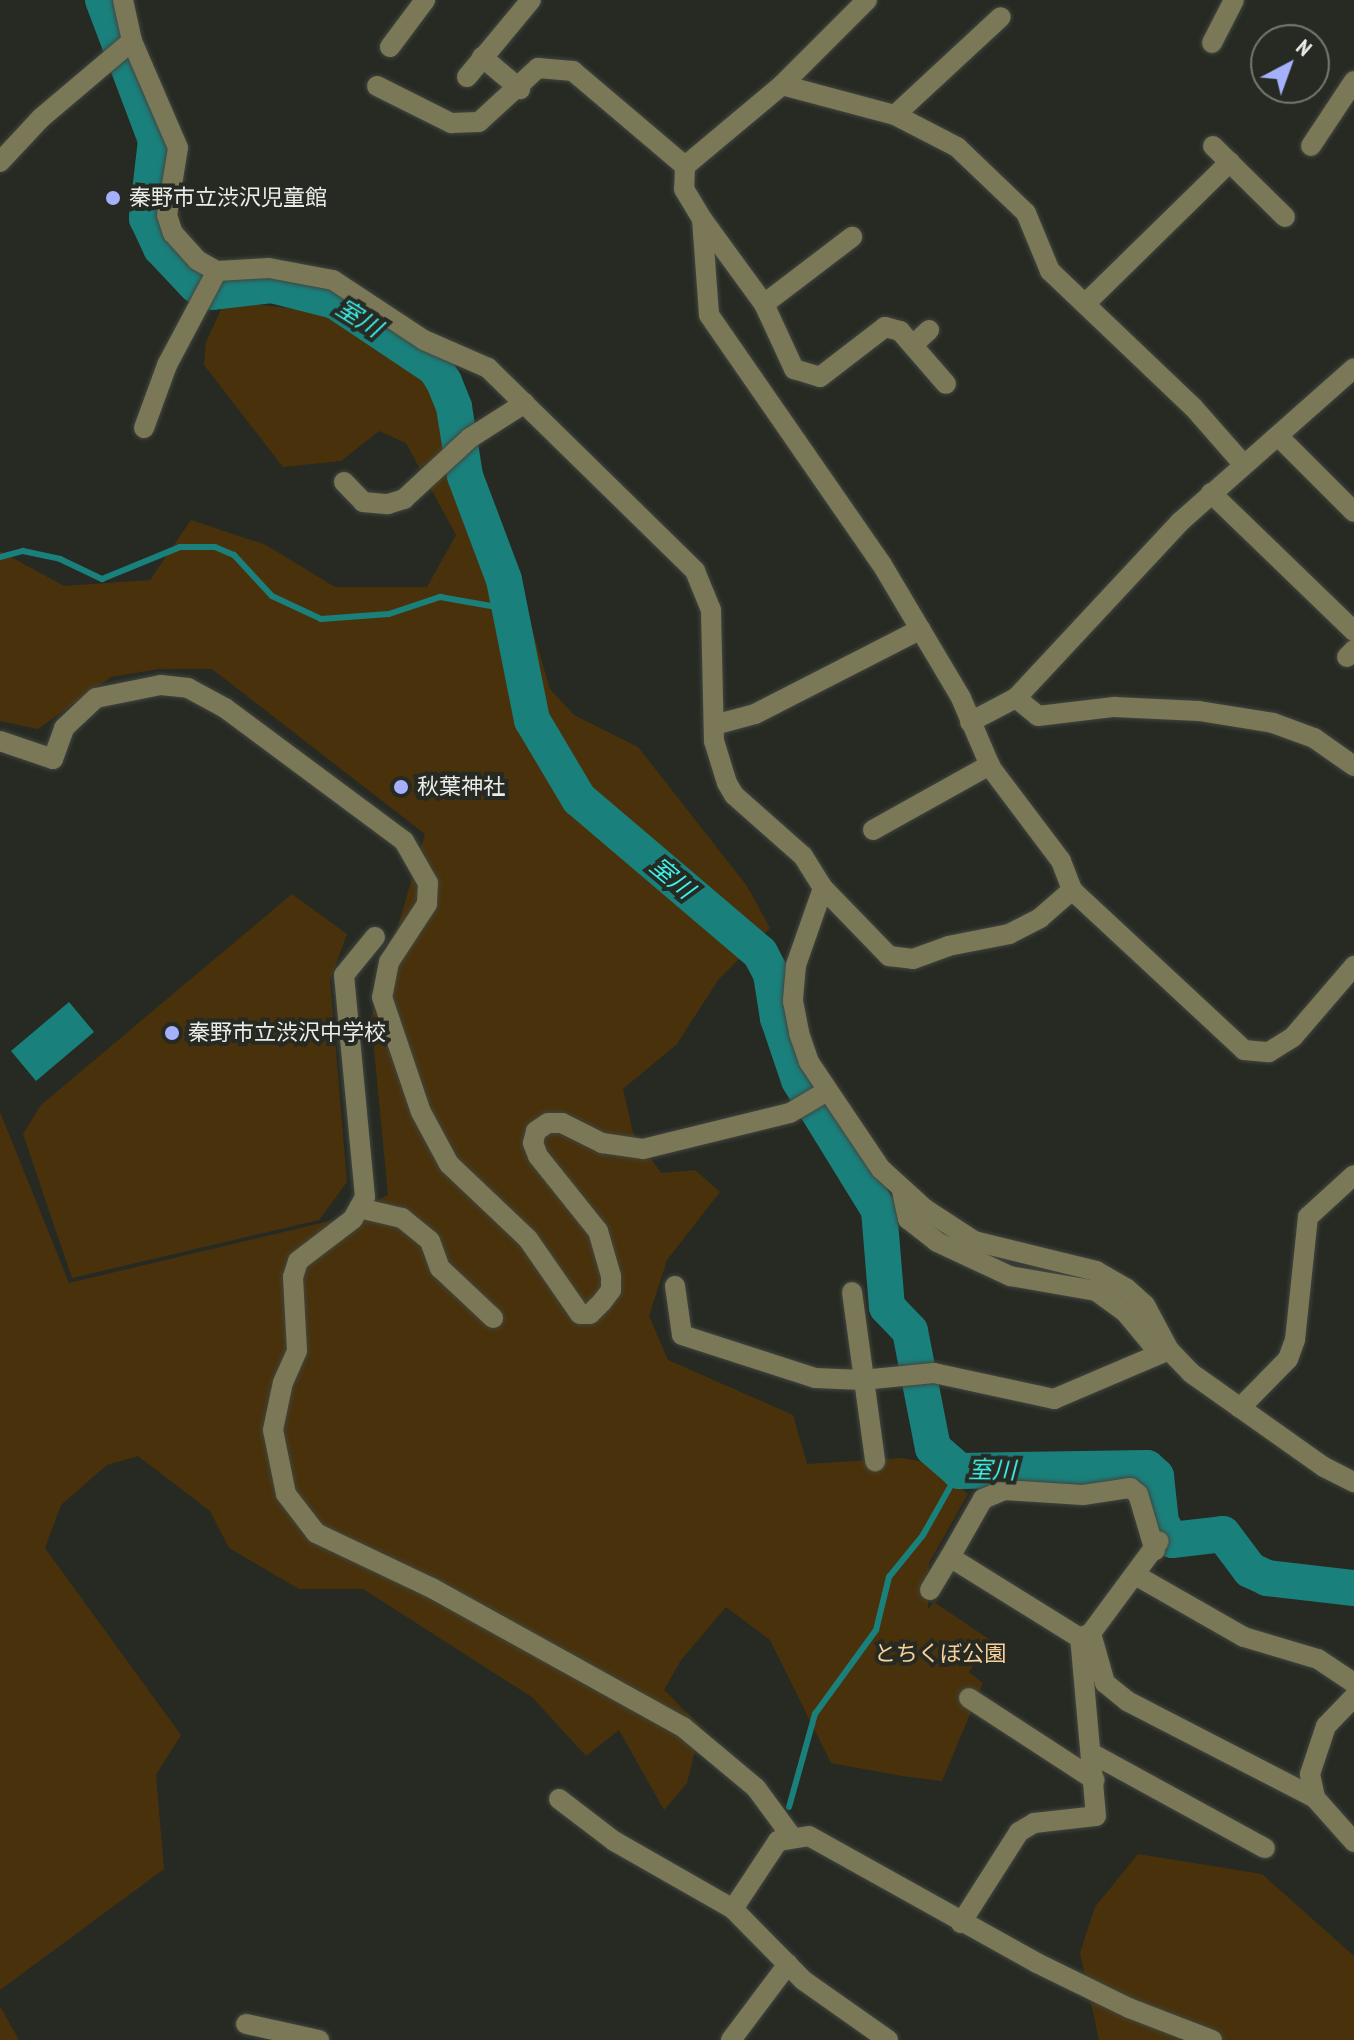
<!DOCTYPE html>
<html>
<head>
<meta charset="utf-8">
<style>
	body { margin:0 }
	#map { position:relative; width:1354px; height:2040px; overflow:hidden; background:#262a23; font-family:"PT Sans Narrow","Noto Sans JP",sans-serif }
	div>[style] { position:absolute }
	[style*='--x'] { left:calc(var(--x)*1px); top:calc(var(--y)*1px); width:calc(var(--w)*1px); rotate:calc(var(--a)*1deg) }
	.green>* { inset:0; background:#49320b }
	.water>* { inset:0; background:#1a807c }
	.stream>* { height:6px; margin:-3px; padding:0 3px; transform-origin:3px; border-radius:3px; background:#1a807c }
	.river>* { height:36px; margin:-18px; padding:0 18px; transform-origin:18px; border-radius:18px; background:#1a807c }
	.roads { filter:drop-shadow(0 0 2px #41453f) drop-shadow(0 0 2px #41453f) }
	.minor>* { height:20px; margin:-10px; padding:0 10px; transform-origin:10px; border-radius:10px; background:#7a7856 }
	.dots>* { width:22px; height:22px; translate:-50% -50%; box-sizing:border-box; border:4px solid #262a23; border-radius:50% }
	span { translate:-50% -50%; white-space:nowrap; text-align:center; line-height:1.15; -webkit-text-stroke:8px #262a23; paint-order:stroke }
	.poi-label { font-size:22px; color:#e9ece8 }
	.left { translate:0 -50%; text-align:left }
	.park-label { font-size:22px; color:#f8d19a }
	.water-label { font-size:24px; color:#3bf1ea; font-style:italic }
	.north { position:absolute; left:1250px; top:24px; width:80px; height:80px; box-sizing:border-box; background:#262a23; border:2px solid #747872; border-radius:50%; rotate:41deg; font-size:22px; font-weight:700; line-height:32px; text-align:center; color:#e9ece8 }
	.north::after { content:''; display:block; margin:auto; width:28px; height:36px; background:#a6b1fc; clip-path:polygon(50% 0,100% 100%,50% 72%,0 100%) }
</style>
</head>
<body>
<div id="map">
	<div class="green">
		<i style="clip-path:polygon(225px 301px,326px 312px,422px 381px,437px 403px,470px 532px,530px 622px,550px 689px,574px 715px,638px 747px,747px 886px,770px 928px,718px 980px,677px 1044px,623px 1089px,633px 1133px,661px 1173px,695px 1170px,720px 1192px,667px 1260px,649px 1316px,668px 1360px,793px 1415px,807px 1464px,902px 1458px,930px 1463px,968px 1494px,929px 1563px,928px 1609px,934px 1602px,990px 1640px,969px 1672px,983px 1683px,942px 1781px,902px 1776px,831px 1763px,770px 1640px,726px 1607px,681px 1660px,664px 1690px,701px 1727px,687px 1783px,664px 1810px,619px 1730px,586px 1756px,532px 1697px,363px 1589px,299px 1589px,229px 1548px,210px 1511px,138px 1456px,107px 1465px,61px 1505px,45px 1548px,181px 1735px,156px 1775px,164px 1869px,0 1990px,0 1112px,69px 1283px,347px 1217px,388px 1195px,371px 1018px,425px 834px,212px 669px,159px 669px,111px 677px,38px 729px,0 721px,0 551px,64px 586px,150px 580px,191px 520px,266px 545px,335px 587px,427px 587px,456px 535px,406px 443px,379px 431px,341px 461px,283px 467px,204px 365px,206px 342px)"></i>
		<i style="clip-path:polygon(292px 894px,347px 934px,330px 980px,347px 1182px,319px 1220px,72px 1278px,23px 1134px,41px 1105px)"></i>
		<i style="clip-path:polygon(1138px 1854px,1262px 1874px,1354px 1956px,1354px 2040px,1099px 2040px,1080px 1953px,1095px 1907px)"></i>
		<i style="clip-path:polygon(0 2006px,19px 2040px,0 2040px)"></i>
	</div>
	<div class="water">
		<i style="clip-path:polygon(69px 1002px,94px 1032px,36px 1081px,11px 1051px)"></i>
	</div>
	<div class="stream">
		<i style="--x:0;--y:557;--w:24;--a:-15"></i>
		<i style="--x:23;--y:551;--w:38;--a:12"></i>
		<i style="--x:60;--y:559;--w:47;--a:25.5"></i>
		<i style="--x:102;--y:579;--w:84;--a:-22.3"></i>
		<i style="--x:180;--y:547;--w:35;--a:0"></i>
		<i style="--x:215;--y:547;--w:21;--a:23"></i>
		<i style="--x:234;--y:555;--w:56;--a:47.2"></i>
		<i style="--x:272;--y:596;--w:54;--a:25.1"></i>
		<i style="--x:321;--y:619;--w:68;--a:-4.2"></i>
		<i style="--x:389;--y:614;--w:54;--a:-18.4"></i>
		<i style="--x:440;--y:597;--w:69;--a:10"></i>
		<i style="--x:789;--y:1807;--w:97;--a:-74.4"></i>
		<i style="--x:815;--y:1714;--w:104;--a:-54"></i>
		<i style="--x:876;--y:1630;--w:55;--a:-76.2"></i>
		<i style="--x:889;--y:1577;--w:54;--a:-51"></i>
		<i style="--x:923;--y:1535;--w:73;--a:-60.6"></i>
	</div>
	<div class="river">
		<i style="--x:103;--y:0;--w:150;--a:69.3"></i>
		<i style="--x:156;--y:140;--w:79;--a:96.6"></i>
		<i style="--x:147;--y:218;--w:33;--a:65"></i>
		<i style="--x:161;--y:248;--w:51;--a:46.6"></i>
		<i style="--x:196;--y:285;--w:18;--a:22"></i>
		<i style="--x:213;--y:292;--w:59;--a:-6.8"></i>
		<i style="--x:272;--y:285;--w:65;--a:14.3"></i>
		<i style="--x:335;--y:301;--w:120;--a:33.8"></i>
		<i style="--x:435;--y:368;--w:17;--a:57"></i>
		<i style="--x:444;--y:382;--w:27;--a:68"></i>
		<i style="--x:454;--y:407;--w:70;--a:80.9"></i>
		<i style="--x:465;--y:476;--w:111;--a:69.4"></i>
		<i style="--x:504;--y:580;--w:143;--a:78.7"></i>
		<i style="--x:532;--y:720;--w:92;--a:59.3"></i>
		<i style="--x:579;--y:799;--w:238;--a:40.4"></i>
		<i style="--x:760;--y:953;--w:24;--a:62"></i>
		<i style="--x:771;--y:974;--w:45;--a:81"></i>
		<i style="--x:778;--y:1018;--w:65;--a:71.3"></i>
		<i style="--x:799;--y:1080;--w:153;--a:58.4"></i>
		<i style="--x:879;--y:1210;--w:97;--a:85.3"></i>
		<i style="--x:887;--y:1307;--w:33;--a:46"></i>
		<i style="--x:910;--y:1331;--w:119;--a:78.9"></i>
		<i style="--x:933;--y:1448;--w:35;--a:41"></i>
		<i style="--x:959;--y:1471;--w:188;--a:-0.9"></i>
		<i style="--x:1147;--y:1468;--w:12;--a:42"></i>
		<i style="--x:1156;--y:1476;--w:47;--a:83.9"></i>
		<i style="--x:1161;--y:1523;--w:20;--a:57"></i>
		<i style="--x:1172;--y:1540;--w:51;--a:-6.7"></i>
		<i style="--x:1223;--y:1534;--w:45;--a:53.1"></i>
		<i style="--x:1250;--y:1570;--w:19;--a:25"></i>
		<i style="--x:1267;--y:1578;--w:88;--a:6.6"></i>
	</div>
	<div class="roads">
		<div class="minor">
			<i style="--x:123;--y:0;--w:42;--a:77.6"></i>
			<i style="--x:132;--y:41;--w:116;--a:66.7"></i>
			<i style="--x:178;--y:148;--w:68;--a:99.3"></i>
			<i style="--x:167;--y:215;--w:19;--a:72"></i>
			<i style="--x:173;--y:233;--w:36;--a:48"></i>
			<i style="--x:197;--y:260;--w:23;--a:29"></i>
			<i style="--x:217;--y:271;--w:52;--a:-3.3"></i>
			<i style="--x:269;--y:268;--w:65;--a:10.6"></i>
			<i style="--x:333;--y:280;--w:109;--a:33.4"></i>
			<i style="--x:424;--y:340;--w:70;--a:23.6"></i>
			<i style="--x:488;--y:368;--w:290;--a:44.4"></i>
			<i style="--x:695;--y:571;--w:42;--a:67.7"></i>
			<i style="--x:711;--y:610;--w:131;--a:88.7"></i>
			<i style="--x:714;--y:741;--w:44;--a:72.8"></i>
			<i style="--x:727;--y:783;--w:14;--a:60"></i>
			<i style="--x:734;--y:795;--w:92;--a:41.5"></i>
			<i style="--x:803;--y:856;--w:38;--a:58"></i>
			<i style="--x:823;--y:888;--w:82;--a:109.3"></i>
			<i style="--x:796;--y:965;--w:36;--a:95"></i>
			<i style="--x:793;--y:1001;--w:33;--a:79"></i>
			<i style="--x:799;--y:1033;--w:31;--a:71"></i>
			<i style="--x:809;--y:1062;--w:129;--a:56.1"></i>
			<i style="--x:881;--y:1169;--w:59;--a:42.3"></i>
			<i style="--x:925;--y:1209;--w:59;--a:33.1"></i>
			<i style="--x:974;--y:1241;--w:126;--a:13.8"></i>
			<i style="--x:1096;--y:1271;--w:34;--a:30"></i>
			<i style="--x:1126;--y:1288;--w:25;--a:42"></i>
			<i style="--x:1145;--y:1305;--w:51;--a:61.9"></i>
			<i style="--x:1169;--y:1350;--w:32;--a:46"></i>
			<i style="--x:1191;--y:1373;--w:163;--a:35.3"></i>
			<i style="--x:1324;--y:1467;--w:34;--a:27"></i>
			<i style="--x:867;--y:0;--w:120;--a:135"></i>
			<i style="--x:782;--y:85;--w:126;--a:140.1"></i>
			<i style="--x:685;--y:166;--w:23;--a:92"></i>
			<i style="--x:684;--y:189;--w:35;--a:59"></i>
			<i style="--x:702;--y:219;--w:96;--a:85.8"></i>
			<i style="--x:709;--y:315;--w:302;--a:55.3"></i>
			<i style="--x:881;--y:563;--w:157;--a:59.3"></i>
			<i style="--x:961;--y:698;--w:76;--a:66.8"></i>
			<i style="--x:991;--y:768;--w:116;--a:53"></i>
			<i style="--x:1061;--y:861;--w:31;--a:69"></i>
			<i style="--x:1072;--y:890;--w:235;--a:42.9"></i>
			<i style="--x:1244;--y:1050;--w:25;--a:5"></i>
			<i style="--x:1269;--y:1052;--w:28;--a:-32"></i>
			<i style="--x:1293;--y:1037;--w:94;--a:-49.3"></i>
			<i style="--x:1212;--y:43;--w:48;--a:-62.9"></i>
			<i style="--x:390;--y:47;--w:59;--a:-53.3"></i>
			<i style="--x:482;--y:57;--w:50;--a:40.1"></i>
			<i style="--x:467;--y:77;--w:100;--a:-50.3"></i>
			<i style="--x:782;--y:85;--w:117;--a:14.9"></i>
			<i style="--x:895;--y:115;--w:70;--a:27.3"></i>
			<i style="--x:957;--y:147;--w:95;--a:43.7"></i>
			<i style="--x:1026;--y:213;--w:63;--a:67.5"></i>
			<i style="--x:1050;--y:271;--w:197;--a:43.6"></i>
			<i style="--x:1193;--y:407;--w:76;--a:48.7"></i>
			<i style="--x:377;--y:86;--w:83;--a:26.6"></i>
			<i style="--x:451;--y:123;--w:28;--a:-2"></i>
			<i style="--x:479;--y:122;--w:80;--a:-42.5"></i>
			<i style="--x:538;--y:68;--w:35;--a:5"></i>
			<i style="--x:573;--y:71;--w:147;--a:40.3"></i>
			<i style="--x:895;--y:115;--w:144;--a:-42.8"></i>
			<i style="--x:1213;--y:146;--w:101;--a:44.6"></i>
			<i style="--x:1311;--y:146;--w:78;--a:-56.5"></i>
			<i style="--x:0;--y:162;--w:60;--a:-47"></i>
			<i style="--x:41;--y:118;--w:119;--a:-40.2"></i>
			<i style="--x:702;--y:219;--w:105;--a:53.9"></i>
			<i style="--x:764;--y:304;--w:72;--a:65.2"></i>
			<i style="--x:794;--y:369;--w:27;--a:17"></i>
			<i style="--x:820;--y:377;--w:82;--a:-37.6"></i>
			<i style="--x:885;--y:327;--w:16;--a:15"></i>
			<i style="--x:900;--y:331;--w:70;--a:49"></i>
			<i style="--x:764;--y:304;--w:111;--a:-37.3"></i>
			<i style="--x:1085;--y:304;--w:203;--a:-44.4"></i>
			<i style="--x:913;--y:345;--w:22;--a:-43"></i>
			<i style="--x:144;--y:428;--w:67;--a:-69.9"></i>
			<i style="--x:167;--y:365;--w:106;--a:-62"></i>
			<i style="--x:1278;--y:436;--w:107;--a:45"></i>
			<i style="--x:344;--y:482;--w:28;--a:46"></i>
			<i style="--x:363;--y:502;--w:25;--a:5"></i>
			<i style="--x:388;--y:504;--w:17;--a:-17"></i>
			<i style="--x:404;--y:499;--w:90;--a:-42.7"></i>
			<i style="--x:470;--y:438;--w:65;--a:-32.5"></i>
			<i style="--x:1211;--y:493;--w:199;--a:44"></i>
			<i style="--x:1347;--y:657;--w:10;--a:-45"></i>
			<i style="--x:1016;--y:698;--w:28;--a:39"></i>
			<i style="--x:1038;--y:716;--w:77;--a:-6.8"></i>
			<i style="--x:1114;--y:707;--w:85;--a:2.7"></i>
			<i style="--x:1199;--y:711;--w:75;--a:9.2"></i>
			<i style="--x:1273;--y:723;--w:44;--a:20.1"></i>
			<i style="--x:1314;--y:738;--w:49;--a:35"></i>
			<i style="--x:970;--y:722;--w:52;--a:-27.6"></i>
			<i style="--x:1016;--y:698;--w:241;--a:-47"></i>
			<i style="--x:1180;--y:522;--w:232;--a:-41.5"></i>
			<i style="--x:714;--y:725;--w:42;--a:-15"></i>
			<i style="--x:755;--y:714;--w:186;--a:-27.1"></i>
			<i style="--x:0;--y:741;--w:56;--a:18.8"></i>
			<i style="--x:53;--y:759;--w:33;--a:-70"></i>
			<i style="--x:64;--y:728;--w:44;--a:-43.2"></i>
			<i style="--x:96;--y:698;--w:66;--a:-11.3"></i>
			<i style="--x:161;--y:685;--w:27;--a:6"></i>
			<i style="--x:188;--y:688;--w:42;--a:28.4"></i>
			<i style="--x:225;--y:708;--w:223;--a:36.6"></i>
			<i style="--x:404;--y:841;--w:48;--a:60.3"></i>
			<i style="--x:428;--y:883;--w:21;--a:93"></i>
			<i style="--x:427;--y:904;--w:69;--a:123.2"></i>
			<i style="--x:389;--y:962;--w:36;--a:101"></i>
			<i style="--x:382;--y:997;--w:121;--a:71.3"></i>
			<i style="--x:421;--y:1112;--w:59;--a:61.7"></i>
			<i style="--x:449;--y:1164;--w:109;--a:43.5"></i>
			<i style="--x:528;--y:1239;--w:91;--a:55.3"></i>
			<i style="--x:580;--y:1314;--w:10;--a:0"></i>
			<i style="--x:590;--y:1314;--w:17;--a:-45"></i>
			<i style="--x:602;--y:1302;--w:15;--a:-53"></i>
			<i style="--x:611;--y:1290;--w:14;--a:-90"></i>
			<i style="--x:611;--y:1276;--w:47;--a:-106.1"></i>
			<i style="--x:598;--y:1231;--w:96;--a:-128.7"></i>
			<i style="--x:538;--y:1156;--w:14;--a:-111"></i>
			<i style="--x:533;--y:1143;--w:12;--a:-76"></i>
			<i style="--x:536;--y:1131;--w:14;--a:-34"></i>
			<i style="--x:548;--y:1123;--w:14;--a:0"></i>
			<i style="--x:562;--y:1123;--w:45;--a:26.6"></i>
			<i style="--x:602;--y:1143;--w:41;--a:8.3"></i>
			<i style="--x:643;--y:1149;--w:151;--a:-13.8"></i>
			<i style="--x:790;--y:1113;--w:43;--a:-30.7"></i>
			<i style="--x:873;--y:830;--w:134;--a:-29.1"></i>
			<i style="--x:823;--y:888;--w:95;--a:45.9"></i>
			<i style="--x:889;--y:956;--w:24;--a:7"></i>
			<i style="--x:913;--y:959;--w:37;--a:-20"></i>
			<i style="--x:948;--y:946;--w:62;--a:-11.1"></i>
			<i style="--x:1009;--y:934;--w:35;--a:-27"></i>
			<i style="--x:1040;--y:918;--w:43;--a:-41.2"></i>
			<i style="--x:375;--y:937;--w:49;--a:129.2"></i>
			<i style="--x:344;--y:975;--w:223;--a:84.6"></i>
			<i style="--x:365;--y:1197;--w:25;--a:119"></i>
			<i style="--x:353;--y:1219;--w:69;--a:142.6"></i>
			<i style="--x:298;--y:1261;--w:17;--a:107"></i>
			<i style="--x:293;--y:1277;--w:74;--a:86.9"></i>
			<i style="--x:297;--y:1351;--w:34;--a:114"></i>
			<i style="--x:283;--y:1382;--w:49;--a:101.8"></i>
			<i style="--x:273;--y:1430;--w:65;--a:78.5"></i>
			<i style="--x:286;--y:1494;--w:49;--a:52.4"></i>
			<i style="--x:316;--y:1533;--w:128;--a:25.4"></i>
			<i style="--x:432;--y:1588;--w:287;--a:29"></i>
			<i style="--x:683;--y:1727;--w:95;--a:39.9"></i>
			<i style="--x:756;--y:1788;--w:61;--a:53.7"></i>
			<i style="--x:902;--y:1191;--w:29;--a:78"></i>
			<i style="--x:908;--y:1219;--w:37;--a:38"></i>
			<i style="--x:937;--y:1242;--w:81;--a:25"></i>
			<i style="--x:1010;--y:1276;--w:87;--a:9.9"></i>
			<i style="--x:1096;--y:1291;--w:37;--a:36"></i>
			<i style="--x:1126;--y:1313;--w:53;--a:50.3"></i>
			<i style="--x:359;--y:1208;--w:44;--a:13.1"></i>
			<i style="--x:402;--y:1218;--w:36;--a:39"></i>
			<i style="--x:430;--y:1241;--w:29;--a:70"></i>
			<i style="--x:440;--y:1268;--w:73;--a:43.3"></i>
			<i style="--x:675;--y:1286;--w:49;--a:81.9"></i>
			<i style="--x:682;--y:1335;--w:140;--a:17.9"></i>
			<i style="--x:815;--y:1378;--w:47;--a:2.4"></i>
			<i style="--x:862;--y:1380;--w:72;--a:-5.6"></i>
			<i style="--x:934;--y:1373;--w:123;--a:12.2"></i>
			<i style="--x:1054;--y:1399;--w:125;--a:-23.1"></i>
			<i style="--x:852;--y:1292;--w:171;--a:82.2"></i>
			<i style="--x:1240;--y:1408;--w:69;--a:-45.6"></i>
			<i style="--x:1288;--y:1359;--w:20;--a:-70"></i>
			<i style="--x:1295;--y:1340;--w:124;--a:-84"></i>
			<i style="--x:1308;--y:1217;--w:62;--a:-42.4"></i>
			<i style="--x:1137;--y:1576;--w:123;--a:29.7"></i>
			<i style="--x:1244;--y:1637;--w:77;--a:16.6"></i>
			<i style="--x:1318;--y:1659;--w:43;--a:33.7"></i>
			<i style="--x:930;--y:1590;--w:39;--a:-59"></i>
			<i style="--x:1092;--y:1637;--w:48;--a:74.2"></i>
			<i style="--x:1105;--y:1683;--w:28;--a:39"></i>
			<i style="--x:1127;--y:1701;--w:212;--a:27.3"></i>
			<i style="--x:1080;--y:1638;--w:153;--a:-148.1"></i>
			<i style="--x:950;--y:1557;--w:67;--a:-60.4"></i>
			<i style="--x:983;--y:1499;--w:23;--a:-23"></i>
			<i style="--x:1004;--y:1490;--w:79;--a:3.6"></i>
			<i style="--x:1083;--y:1495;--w:48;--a:-8.5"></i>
			<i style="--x:1130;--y:1488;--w:10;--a:37"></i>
			<i style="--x:1138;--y:1494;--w:59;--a:73.4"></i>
			<i style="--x:1354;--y:1697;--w:40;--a:134"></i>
			<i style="--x:1326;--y:1726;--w:51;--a:108.4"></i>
			<i style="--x:1310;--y:1774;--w:25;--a:78"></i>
			<i style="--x:1315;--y:1798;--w:59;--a:48.4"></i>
			<i style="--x:969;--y:1698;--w:150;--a:33.1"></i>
			<i style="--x:1093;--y:1754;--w:196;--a:28.7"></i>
			<i style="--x:559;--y:1799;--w:69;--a:37.4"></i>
			<i style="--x:614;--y:1841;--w:137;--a:29.7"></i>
			<i style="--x:961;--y:1923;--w:108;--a:-57.5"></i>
			<i style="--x:1019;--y:1832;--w:17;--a:-31"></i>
			<i style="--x:1034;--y:1823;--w:62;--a:-6.4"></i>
			<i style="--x:1096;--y:1816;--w:179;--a:-95.1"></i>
			<i style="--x:1080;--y:1638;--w:12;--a:-24"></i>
			<i style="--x:1091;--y:1633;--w:114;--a:-53.5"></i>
			<i style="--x:246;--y:2024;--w:75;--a:12.4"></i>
			<i style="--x:731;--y:2040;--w:95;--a:-53.1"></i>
			<i style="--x:888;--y:2040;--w:104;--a:-144.8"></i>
			<i style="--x:803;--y:1980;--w:100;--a:-134.6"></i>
			<i style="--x:733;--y:1909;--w:82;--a:-56.5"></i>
			<i style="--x:778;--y:1841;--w:31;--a:-9"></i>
			<i style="--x:809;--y:1836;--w:261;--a:29.1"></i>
			<i style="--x:1037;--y:1963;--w:102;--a:26.1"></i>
			<i style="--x:1129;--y:2008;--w:89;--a:21.1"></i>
		</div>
	</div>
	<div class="dots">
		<i style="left:113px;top:198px;background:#a6b1fc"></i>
		<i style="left:401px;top:787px;background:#a6b1fc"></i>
		<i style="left:172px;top:1033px;background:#a6b1fc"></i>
	</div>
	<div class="poi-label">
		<span class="left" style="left:129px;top:198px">秦野市立渋沢児童館</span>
		<span class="left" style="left:417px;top:787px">秋葉神社</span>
		<span class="left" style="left:188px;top:1033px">秦野市立渋沢中学校</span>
	</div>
	<div class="park-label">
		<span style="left:940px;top:1654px">とちくぼ公園</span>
	</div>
	<div class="water-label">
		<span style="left:359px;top:318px;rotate:32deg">室川</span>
		<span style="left:672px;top:878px;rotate:40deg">室川</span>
		<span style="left:992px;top:1470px;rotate:1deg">室川</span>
	</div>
	<div class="north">N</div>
</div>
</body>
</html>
